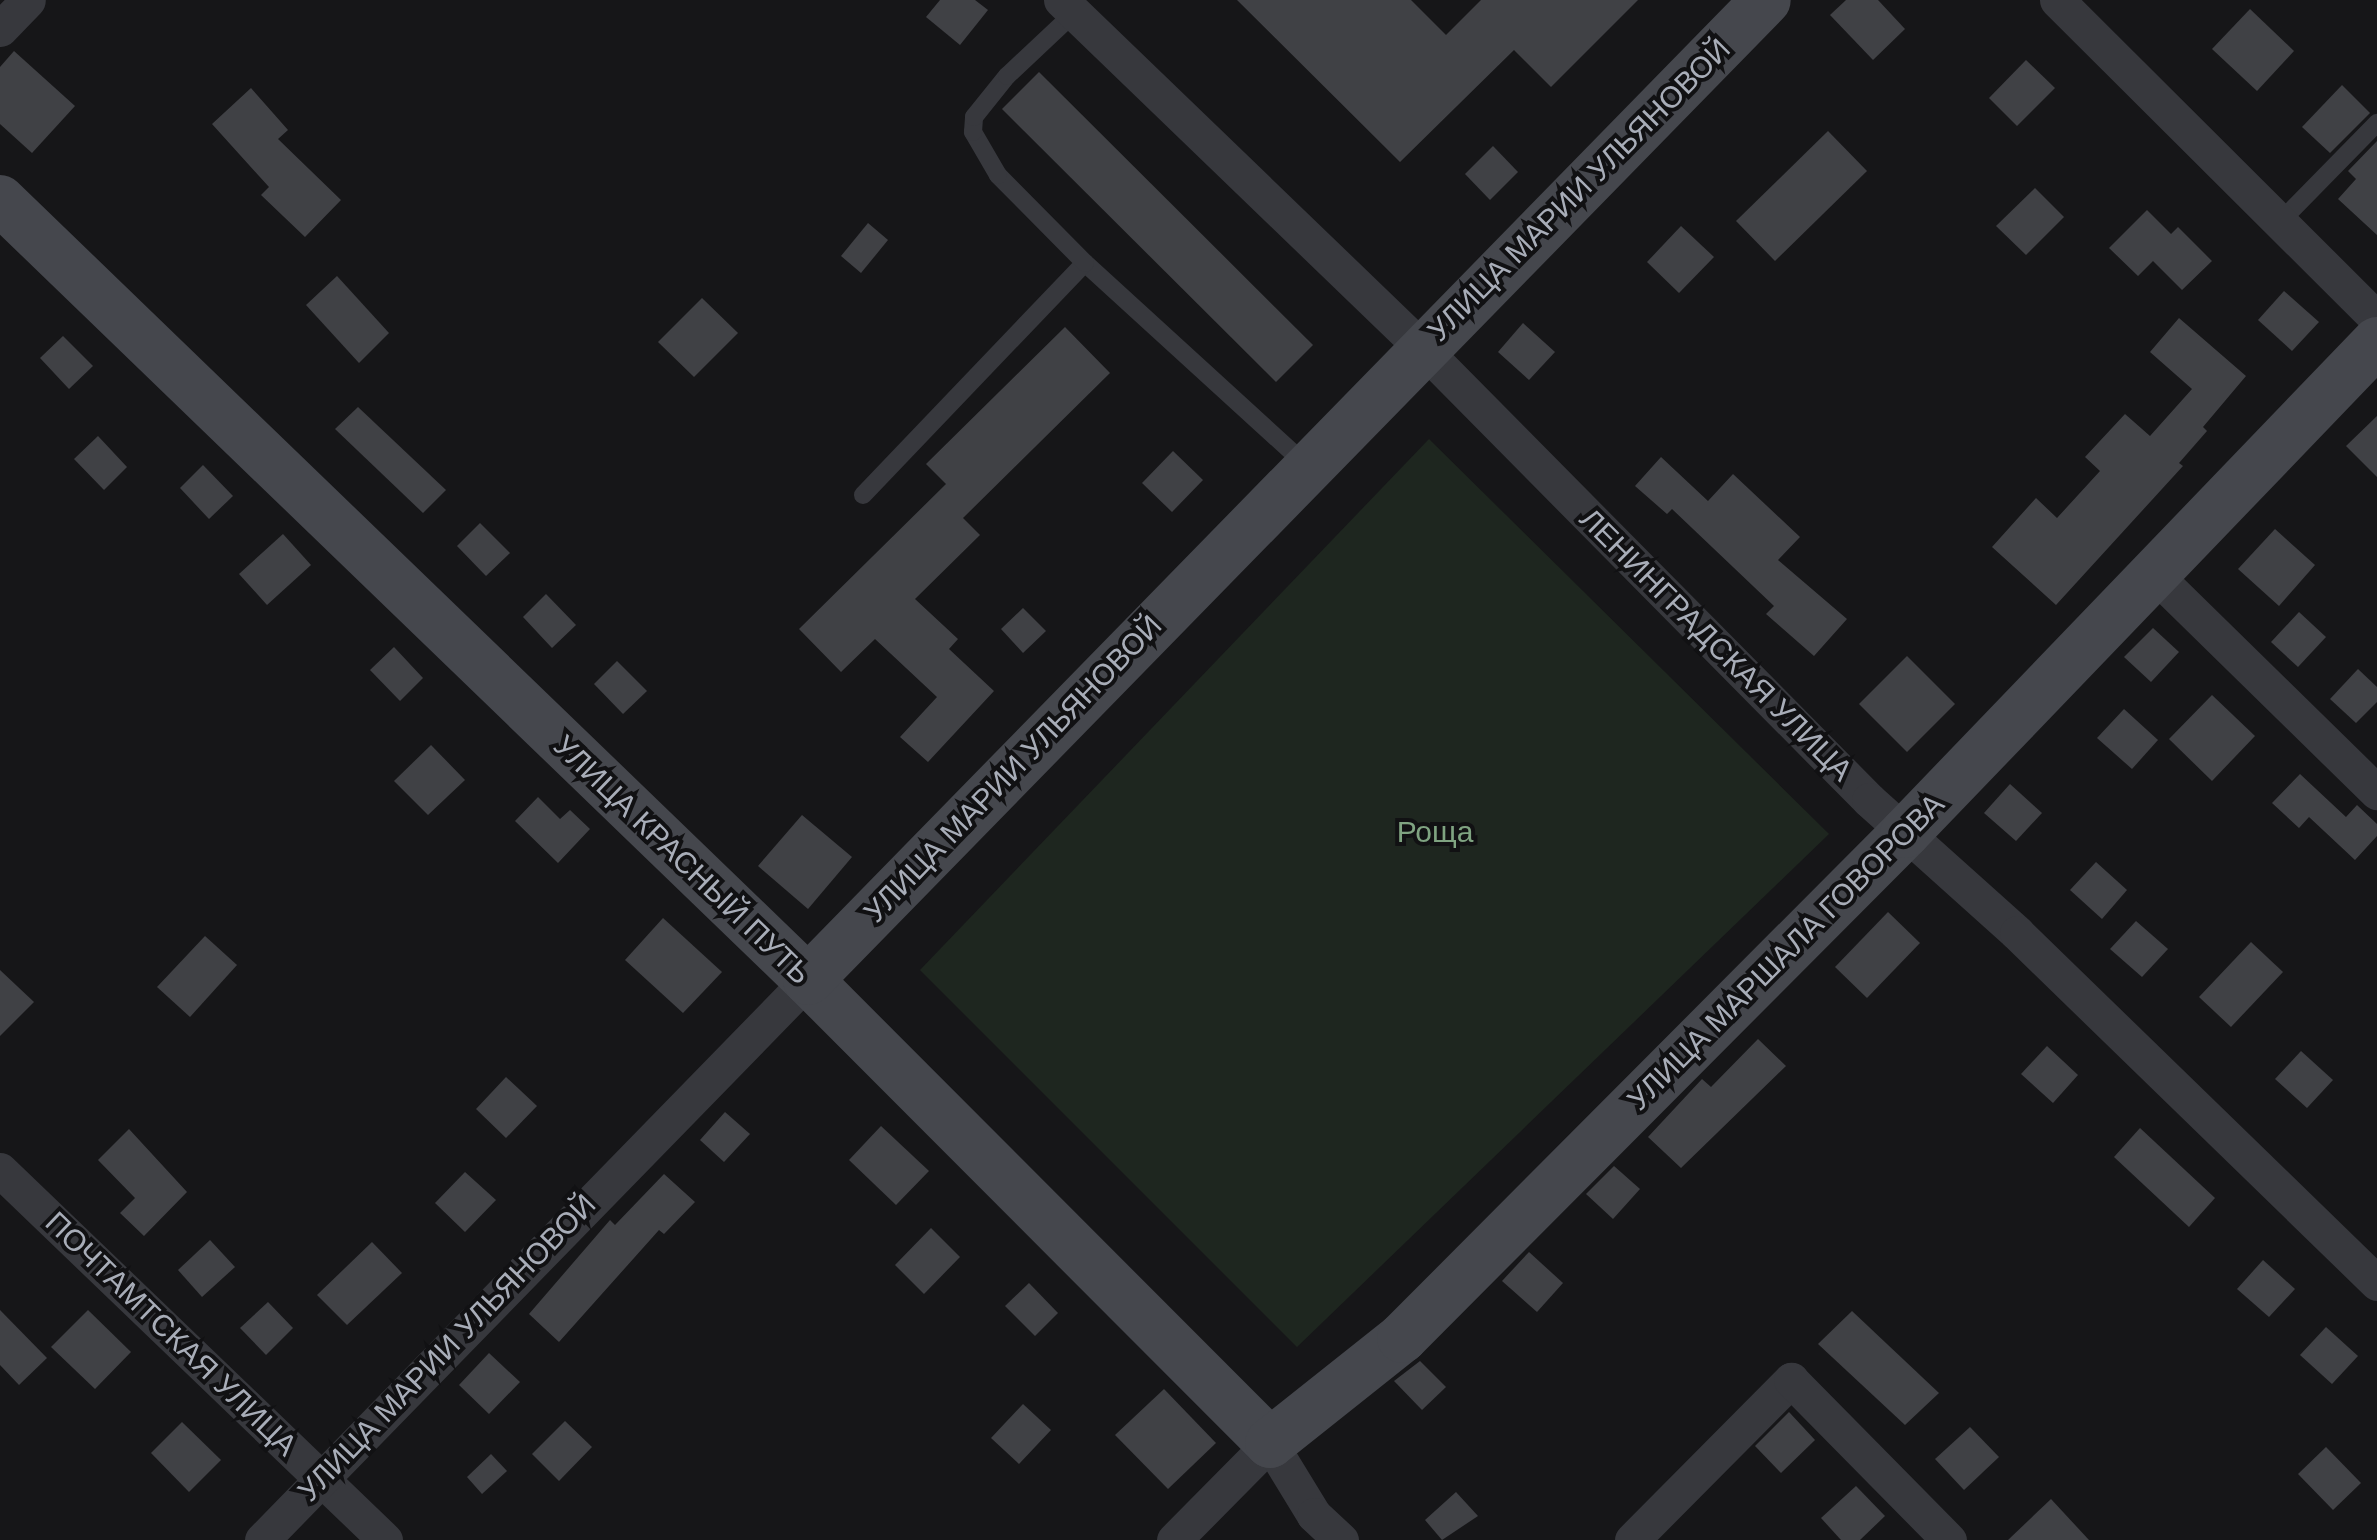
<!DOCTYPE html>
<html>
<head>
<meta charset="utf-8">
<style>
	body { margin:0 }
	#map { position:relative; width:2377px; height:1540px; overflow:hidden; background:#161618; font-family:Helvetica,sans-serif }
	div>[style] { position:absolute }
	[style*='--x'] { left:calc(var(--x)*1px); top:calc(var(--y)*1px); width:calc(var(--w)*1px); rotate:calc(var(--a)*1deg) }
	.green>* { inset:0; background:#1e261f }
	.building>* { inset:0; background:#404145 }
	.lane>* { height:18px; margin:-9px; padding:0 9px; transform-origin:9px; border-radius:9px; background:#37383d }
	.street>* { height:35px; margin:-17.5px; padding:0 17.5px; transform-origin:17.5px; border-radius:17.5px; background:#37383d }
	.secondary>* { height:50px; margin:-25px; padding:0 25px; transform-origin:25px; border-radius:25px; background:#45474d }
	span { translate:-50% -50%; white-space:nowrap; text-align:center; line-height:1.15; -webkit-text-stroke:8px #111113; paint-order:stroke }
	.street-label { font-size:30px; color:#a8adb8 }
	.park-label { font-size:30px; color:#7fa381 }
</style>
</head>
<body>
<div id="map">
	<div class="green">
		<i style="clip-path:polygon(1429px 439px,1829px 834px,1297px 1347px,920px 970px)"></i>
	</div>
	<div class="building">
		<i style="clip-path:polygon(940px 0,975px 0,988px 10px,960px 45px,926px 17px)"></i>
		<i style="clip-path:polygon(1237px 0,1411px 0,1446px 35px,1481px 0,1638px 0,1551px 87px,1514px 50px,1400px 162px)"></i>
		<i style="clip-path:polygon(1846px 0,1878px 0,1905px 29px,1873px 60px,1830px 15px)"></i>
		<i style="clip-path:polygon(2250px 9px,2294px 51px,2257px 91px,2212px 49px)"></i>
		<i style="clip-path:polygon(14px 51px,75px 106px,32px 153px,0 124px,0 67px)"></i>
		<i style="clip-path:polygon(2026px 60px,2055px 88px,2017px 126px,1989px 98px)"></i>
		<i style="clip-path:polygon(1039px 72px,1313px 345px,1276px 382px,1002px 109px)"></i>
		<i style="clip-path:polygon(2342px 85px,2370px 113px,2330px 153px,2302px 127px)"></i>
		<i style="clip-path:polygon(251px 88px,288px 130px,278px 139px,341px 200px,305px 237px,261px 195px,269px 187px,212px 124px)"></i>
		<i style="clip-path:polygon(1828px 131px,1867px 171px,1775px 261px,1736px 221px)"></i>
		<i style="clip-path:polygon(2377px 141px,2377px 235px,2338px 199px,2356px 179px,2348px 171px)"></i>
		<i style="clip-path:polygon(1493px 146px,1518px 172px,1490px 200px,1465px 174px)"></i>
		<i style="clip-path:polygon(2035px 188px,2064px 217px,2026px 255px,1996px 226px)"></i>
		<i style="clip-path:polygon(2147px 210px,2171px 234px,2178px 227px,2212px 261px,2182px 290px,2153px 261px,2138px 276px,2109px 248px)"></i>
		<i style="clip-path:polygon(868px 223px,888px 240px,861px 273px,841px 256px)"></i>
		<i style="clip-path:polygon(1681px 226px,1714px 257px,1679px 293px,1647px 262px)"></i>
		<i style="clip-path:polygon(337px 276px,389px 333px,359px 363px,306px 305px)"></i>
		<i style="clip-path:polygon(2284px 291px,2319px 322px,2292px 351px,2258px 320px)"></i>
		<i style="clip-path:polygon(702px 298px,738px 333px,694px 377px,658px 342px)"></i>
		<i style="clip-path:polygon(2179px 318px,2246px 376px,2203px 427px,2207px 431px,2179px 463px,2183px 466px,2056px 605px,1992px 547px,2036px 498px,2057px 518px,2100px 471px,2085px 457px,2125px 414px,2150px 436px,2192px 389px,2150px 352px)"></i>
		<i style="clip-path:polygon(1523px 323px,1555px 352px,1529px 380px,1498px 352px)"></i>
		<i style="clip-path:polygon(1065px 327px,1110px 373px,963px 518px,980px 535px,915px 599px,958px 639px,949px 649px,994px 691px,928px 762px,900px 737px,937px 697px,875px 639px,841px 672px,799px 629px,946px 484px,926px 464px)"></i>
		<i style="clip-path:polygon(63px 336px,93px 366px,69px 389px,40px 358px)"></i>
		<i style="clip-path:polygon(358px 407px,446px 490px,423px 513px,335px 429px)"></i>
		<i style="clip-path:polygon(2377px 416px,2377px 477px,2346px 446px)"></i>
		<i style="clip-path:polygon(98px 436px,127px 467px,104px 490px,74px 459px)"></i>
		<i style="clip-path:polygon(1173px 451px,1203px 480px,1172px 512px,1142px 483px)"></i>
		<i style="clip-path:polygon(1661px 457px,1708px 501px,1733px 474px,1800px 537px,1778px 560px,1847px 619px,1814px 656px,1766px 614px,1774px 606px,1672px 509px,1667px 514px,1635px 486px)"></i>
		<i style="clip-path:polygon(203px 465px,233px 496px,209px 519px,180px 488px)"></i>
		<i style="clip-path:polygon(480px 523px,510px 553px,486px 576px,457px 546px)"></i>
		<i style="clip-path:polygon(2275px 529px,2315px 565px,2279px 606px,2238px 569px)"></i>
		<i style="clip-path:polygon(283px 534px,311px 565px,267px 605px,239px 574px)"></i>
		<i style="clip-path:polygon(546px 594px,576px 625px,552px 648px,523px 617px)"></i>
		<i style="clip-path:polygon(1023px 608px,1046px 631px,1023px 653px,1001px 629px)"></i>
		<i style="clip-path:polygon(2299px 612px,2326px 637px,2298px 667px,2271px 642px)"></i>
		<i style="clip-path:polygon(2153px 628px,2179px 652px,2151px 682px,2124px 657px)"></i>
		<i style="clip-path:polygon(394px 647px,423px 678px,400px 701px,370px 670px)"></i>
		<i style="clip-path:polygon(1907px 656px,1955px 704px,1907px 752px,1859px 704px)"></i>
		<i style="clip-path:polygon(617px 661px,647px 691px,623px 714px,594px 684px)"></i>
		<i style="clip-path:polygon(2358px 669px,2377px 687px,2377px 702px,2356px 723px,2330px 699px)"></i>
		<i style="clip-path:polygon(2212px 695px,2255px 736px,2212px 781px,2169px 739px)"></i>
		<i style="clip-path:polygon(2124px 709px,2158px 740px,2132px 769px,2097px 738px)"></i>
		<i style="clip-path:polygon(431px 745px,465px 780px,428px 815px,394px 781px)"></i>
		<i style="clip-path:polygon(2300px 774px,2346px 817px,2357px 805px,2377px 824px,2377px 836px,2355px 860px,2309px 817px,2299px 828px,2272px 803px)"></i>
		<i style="clip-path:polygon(2010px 784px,2042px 813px,2016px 841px,1984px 813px)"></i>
		<i style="clip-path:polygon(538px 797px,560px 819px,570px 810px,590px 829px,558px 863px,515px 821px)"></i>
		<i style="clip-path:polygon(802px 815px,852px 857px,808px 909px,758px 866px)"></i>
		<i style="clip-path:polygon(2096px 862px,2127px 890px,2102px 919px,2070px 890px)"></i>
		<i style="clip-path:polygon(1888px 912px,1920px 943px,1867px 998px,1835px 967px)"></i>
		<i style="clip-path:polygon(663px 918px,722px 972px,683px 1013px,625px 960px)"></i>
		<i style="clip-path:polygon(2136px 921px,2168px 949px,2142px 977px,2110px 949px)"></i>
		<i style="clip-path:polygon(205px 936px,237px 965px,190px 1017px,157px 987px)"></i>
		<i style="clip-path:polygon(2251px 942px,2283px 972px,2231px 1027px,2199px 997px)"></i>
		<i style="clip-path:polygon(0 970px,34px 1002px,0 1036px)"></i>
		<i style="clip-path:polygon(1758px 1039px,1786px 1066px,1681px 1168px,1648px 1137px,1702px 1079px,1711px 1087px)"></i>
		<i style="clip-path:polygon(2047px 1046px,2078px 1075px,2053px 1103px,2021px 1074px)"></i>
		<i style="clip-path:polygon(2301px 1051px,2333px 1080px,2307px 1108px,2275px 1079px)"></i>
		<i style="clip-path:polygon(506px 1077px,537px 1106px,506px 1138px,476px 1109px)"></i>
		<i style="clip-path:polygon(725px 1112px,750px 1134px,724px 1162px,700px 1140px)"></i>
		<i style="clip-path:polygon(881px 1126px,929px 1171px,896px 1205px,849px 1160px)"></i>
		<i style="clip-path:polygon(2140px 1128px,2215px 1198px,2189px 1227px,2114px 1157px)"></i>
		<i style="clip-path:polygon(129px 1129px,187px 1192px,144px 1236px,120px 1213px,135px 1198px,98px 1160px)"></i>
		<i style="clip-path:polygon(1614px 1166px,1640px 1189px,1613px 1219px,1586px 1194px)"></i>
		<i style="clip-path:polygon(465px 1172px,496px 1200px,465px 1232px,435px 1203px)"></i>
		<i style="clip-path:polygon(664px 1174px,695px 1202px,664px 1234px,659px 1230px,559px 1342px,529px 1314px,610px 1220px,615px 1225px)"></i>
		<i style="clip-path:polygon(931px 1228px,960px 1257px,924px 1294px,895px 1265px)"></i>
		<i style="clip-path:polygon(210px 1240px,235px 1267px,202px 1297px,178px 1270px)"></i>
		<i style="clip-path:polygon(372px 1242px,402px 1273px,347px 1325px,317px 1295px)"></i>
		<i style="clip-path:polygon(1529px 1252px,1563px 1283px,1537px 1312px,1502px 1281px)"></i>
		<i style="clip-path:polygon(2263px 1260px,2295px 1289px,2269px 1317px,2237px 1289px)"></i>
		<i style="clip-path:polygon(1029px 1283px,1058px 1313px,1035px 1336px,1005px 1306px)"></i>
		<i style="clip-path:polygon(268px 1302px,293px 1328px,266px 1355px,240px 1328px)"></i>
		<i style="clip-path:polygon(0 1310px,47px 1358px,19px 1385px,0 1365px)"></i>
		<i style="clip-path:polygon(88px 1310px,131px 1352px,95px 1389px,51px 1347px)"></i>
		<i style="clip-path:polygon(1852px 1311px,1939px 1393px,1905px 1425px,1818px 1344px)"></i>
		<i style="clip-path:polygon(2326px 1327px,2358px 1356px,2332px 1384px,2300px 1355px)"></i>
		<i style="clip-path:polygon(489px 1353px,520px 1382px,489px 1414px,459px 1385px)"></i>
		<i style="clip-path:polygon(1420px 1361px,1446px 1387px,1422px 1410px,1394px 1381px)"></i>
		<i style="clip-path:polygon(1164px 1389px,1216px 1443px,1168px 1489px,1115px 1435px)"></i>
		<i style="clip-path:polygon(1023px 1404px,1051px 1430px,1019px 1464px,991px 1438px)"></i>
		<i style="clip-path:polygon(1789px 1412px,1815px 1440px,1781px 1473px,1755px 1446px)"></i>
		<i style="clip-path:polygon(565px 1421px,592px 1447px,559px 1481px,532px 1454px)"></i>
		<i style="clip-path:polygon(182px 1422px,221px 1460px,189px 1492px,151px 1453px)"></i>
		<i style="clip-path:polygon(1970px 1427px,1999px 1457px,1964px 1490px,1935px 1459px)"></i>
		<i style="clip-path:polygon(2326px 1447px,2361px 1483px,2333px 1510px,2298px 1474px)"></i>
		<i style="clip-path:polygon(491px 1454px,507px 1471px,482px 1494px,467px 1477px)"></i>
		<i style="clip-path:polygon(1856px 1486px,1885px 1516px,1860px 1540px,1841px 1540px,1821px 1518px)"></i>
		<i style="clip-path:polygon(1456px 1492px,1478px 1516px,1442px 1540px,1425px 1520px)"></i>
		<i style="clip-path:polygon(2051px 1499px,2089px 1540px,2008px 1540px)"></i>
	</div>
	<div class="lane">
		<i style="--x:2280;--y:222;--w:139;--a:-45.6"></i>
		<i style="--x:1085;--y:263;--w:299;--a:42.4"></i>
		<i style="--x:863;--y:495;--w:321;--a:-46.3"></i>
		<i style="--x:1085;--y:263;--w:124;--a:-134.7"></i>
		<i style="--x:998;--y:175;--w:50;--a:-120.2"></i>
		<i style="--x:973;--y:132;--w:15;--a:-86"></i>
		<i style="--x:974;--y:117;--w:53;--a:-51.2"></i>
		<i style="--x:1007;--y:76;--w:92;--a:-43.2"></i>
	</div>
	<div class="street">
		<i style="--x:1061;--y:0;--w:503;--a:43.95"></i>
		<i style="--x:1423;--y:349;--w:634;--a:45.32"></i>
		<i style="--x:1869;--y:800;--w:199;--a:41.9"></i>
		<i style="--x:2017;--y:933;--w:502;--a:44.19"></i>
		<i style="--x:2057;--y:0;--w:452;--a:44.9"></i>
		<i style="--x:0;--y:29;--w:40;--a:-46"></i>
		<i style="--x:2154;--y:574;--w:312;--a:44.4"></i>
		<i style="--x:0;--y:1170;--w:534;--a:43.86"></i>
		<i style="--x:262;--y:1540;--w:782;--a:-45.73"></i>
		<i style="--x:1174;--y:1540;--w:136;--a:-45.3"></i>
		<i style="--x:1270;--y:1443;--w:84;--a:58.6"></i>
		<i style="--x:1314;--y:1515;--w:37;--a:43"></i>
		<i style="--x:1632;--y:1540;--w:226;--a:-45.2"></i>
		<i style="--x:1791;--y:1380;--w:225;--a:45.4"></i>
	</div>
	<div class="secondary">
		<i style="--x:0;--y:200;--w:1123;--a:43.99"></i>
		<i style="--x:808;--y:980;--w:654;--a:45.06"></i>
		<i style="--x:1270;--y:1443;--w:169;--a:-38.5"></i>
		<i style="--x:1402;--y:1338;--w:713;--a:-45.11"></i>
		<i style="--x:1905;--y:833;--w:681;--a:-46.13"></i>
		<i style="--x:808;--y:980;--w:1370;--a:-45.65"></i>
	</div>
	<div class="street-label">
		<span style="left:1579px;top:190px;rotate:-45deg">УЛИЦА МАРИИ УЛЬЯНОВОЙ</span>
		<span style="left:1716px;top:645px;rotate:45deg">ЛЕНИНГРАДСКАЯ УЛИЦА</span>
		<span style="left:1013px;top:769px;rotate:-46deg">УЛИЦА МАРИИ УЛЬЯНОВОЙ</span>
		<span style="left:682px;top:860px;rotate:44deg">УЛИЦА КРАСНЫЙ ПУТЬ</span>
		<span style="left:1786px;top:952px;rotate:-45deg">УЛИЦА МАРШАЛА ГОВОРОВА</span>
		<span style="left:171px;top:1334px;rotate:44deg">ПОЧТАМТСКАЯ УЛИЦА</span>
		<span style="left:447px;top:1348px;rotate:-46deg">УЛИЦА МАРИИ УЛЬЯНОВОЙ</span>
	</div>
	<div class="park-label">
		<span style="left:1435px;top:832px">Роща</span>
	</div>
</div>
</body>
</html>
